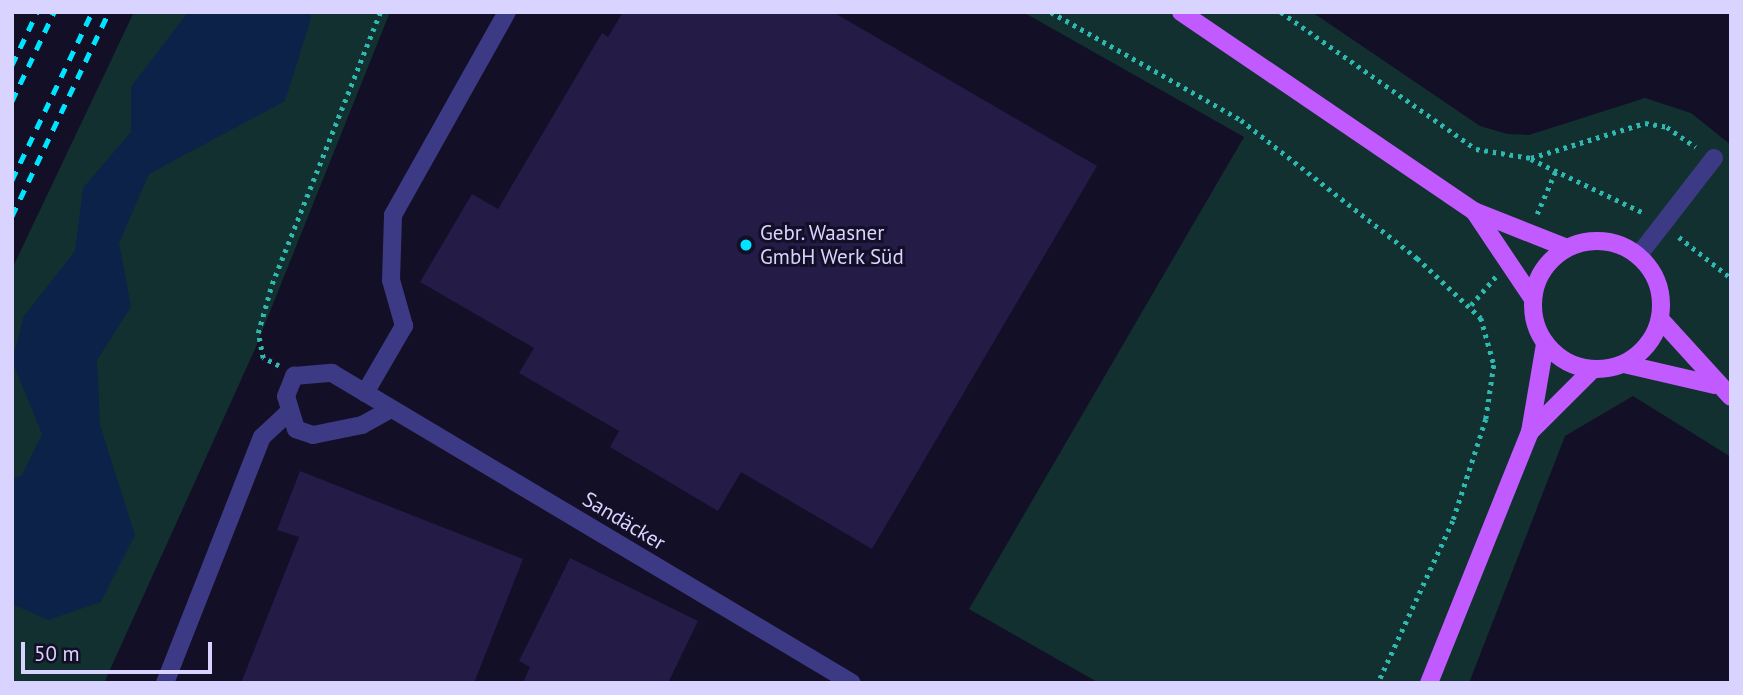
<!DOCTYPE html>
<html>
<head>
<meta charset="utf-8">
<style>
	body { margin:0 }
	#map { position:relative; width:1743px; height:695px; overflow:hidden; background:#130f26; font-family:"PT Sans",sans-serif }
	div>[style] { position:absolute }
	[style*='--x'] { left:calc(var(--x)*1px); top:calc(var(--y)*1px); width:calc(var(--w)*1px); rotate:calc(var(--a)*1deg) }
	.green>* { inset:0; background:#12302f }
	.water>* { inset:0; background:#0c2248 }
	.building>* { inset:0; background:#241b47 }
	.path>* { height:4.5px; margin-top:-2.25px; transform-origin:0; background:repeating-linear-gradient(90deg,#2fb8b0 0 3.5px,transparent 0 8.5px) }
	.minor>* { height:18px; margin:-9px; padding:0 9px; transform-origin:9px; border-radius:9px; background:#3d3a85 }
	.major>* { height:18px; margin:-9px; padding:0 9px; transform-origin:9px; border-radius:9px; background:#c25bff }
	.major>.ring { margin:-9px; padding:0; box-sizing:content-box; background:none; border:18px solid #c25bff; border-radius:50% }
	.rail>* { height:5px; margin-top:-2.5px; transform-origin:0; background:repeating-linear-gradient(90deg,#00e5ff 0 10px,transparent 0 19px) }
	.dots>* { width:19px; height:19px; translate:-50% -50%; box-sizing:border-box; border:4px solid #130f26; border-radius:50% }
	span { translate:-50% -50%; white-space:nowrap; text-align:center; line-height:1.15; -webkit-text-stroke:6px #130f26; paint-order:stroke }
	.poi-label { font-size:21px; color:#d9d4ff }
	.left { translate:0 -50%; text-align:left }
	.street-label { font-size:21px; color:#d9d4ff }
	.frame { position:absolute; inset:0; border:14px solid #d9d4ff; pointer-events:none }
	.scale { position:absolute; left:21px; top:642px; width:191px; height:32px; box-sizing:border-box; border:4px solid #d9d4ff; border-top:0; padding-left:9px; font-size:21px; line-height:24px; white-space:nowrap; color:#d9d4ff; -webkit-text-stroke:5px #130f26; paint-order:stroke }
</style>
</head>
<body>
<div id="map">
	<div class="green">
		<i style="clip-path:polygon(134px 12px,390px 12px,255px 349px,104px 683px,12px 683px,12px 269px)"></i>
		<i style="clip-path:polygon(1023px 12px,1312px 12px,1480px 126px,1508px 134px,1529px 135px,1645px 98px,1691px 113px,1731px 145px,1731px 457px,1633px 396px,1565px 436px,1469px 683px,1099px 683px,969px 609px,1244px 137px)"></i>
	</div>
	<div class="water">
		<i style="clip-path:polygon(188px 12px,310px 12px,311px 19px,285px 101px,149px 174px,119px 243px,131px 307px,97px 360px,100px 425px,135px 535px,101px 602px,48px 620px,12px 604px,12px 479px,22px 475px,42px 434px,12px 361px,24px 316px,75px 251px,83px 188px,131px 132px,131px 87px)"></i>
	</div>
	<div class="building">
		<i style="clip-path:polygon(623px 12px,833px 12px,1097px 166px,872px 549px,741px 472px,718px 511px,610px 447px,619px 431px,519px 373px,534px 348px,420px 282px,472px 194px,498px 209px,602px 33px,608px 37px)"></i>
		<i style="clip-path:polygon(300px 471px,523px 559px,474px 683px,241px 683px,299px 537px,277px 530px)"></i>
		<i style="clip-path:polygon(570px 558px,698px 621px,668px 683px,523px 683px,530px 667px,519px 661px)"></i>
	</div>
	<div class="path">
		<i style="--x:1051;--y:12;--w:219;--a:29.6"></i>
		<i style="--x:1241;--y:120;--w:224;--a:38.1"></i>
		<i style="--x:1417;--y:258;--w:88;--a:43.2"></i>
		<i style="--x:1481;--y:318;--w:49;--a:74.5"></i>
		<i style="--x:1494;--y:365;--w:55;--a:98.4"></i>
		<i style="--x:1486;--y:419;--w:107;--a:107.9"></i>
		<i style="--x:1453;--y:521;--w:179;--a:114.8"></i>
		<i style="--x:1281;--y:12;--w:238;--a:35.1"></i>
		<i style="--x:1476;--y:149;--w:56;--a:9.3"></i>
		<i style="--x:1531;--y:158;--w:119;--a:-17.1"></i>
		<i style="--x:1645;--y:123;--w:22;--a:10"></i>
		<i style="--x:1667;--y:127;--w:35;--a:35"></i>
		<i style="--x:1531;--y:159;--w:127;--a:25.6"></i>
		<i style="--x:1537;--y:214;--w:48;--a:-66.6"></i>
		<i style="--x:1679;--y:237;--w:66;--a:38.3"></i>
		<i style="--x:1471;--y:305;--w:38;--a:-49"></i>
		<i style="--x:279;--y:366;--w:18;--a:-153"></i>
		<i style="--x:263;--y:358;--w:25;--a:-101"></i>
		<i style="--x:258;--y:333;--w:51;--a:-74.1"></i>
		<i style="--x:272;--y:284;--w:293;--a:-68.3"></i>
	</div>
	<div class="minor">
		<i style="--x:1638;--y:256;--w:124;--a:-52.2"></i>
		<i style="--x:365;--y:393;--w:78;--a:-59.8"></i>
		<i style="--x:404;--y:326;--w:48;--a:-105.8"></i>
		<i style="--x:391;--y:280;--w:65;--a:-88.2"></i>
		<i style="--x:393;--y:215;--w:233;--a:-60.7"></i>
		<i style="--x:391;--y:409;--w:33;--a:151"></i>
		<i style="--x:362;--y:425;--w:50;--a:168.5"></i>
		<i style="--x:313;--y:435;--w:18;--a:-161"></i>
		<i style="--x:296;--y:429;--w:34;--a:-107"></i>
		<i style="--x:286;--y:396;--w:22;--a:-68"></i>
		<i style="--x:294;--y:376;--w:38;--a:-5"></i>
		<i style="--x:332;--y:373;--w:605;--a:30.8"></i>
		<i style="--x:165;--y:683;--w:264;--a:-68.5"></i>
		<i style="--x:262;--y:437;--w:34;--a:-43"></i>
	</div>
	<div class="major">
		<i style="--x:1181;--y:12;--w:354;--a:34.2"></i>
		<i style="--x:1474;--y:211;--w:100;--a:21.7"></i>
		<i style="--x:1474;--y:211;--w:106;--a:56.2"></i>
		<i class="ring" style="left:1533px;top:241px;width:110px;height:110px"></i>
		<i style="--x:1660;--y:319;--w:105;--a:47.7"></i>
		<i style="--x:1624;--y:364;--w:93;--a:13"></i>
		<i style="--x:1530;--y:432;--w:89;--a:-45"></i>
		<i style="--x:1429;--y:683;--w:271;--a:-68.1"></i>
		<i style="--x:1530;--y:432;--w:89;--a:-80.3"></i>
	</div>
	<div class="rail">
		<i style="--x:12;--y:65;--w:59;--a:-64.7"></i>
		<i style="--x:12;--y:101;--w:98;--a:-64.7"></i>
		<i style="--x:12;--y:180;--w:186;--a:-64.5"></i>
		<i style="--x:12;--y:216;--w:226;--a:-64.6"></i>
	</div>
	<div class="dots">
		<i style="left:746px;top:245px;background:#00e5ff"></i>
	</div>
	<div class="poi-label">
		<span class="left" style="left:760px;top:245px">Gebr. Waasner<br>GmbH Werk Süd</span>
	</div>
	<div class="street-label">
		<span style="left:624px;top:521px;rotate:31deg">Sandäcker</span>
	</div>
	<div class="frame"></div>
	<div class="scale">50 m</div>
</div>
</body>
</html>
